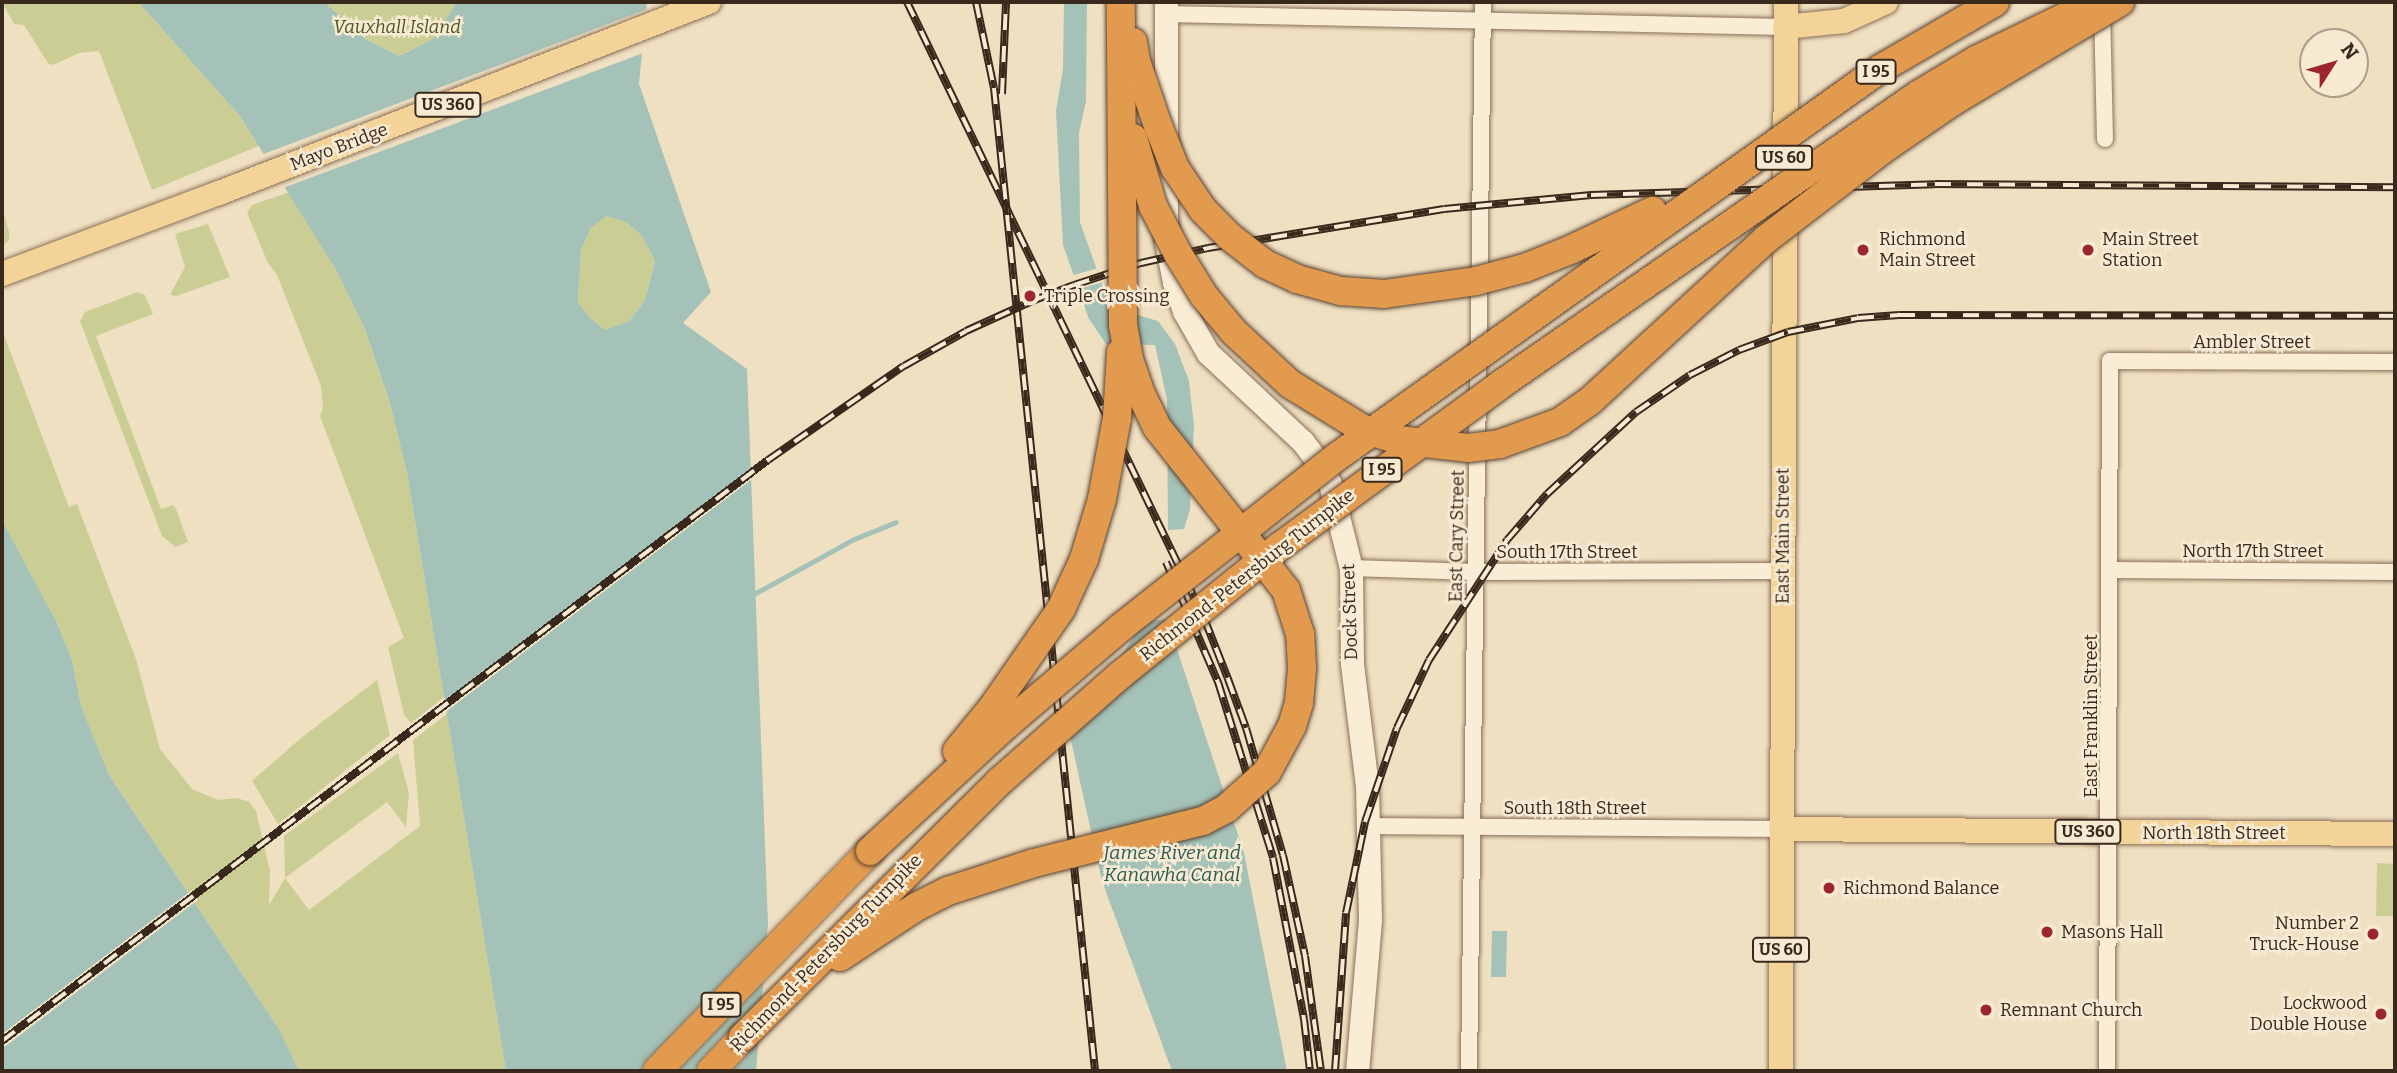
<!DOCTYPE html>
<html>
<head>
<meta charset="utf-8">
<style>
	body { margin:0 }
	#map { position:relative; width:2397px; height:1073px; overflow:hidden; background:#f0e0c2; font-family:Bitter,serif }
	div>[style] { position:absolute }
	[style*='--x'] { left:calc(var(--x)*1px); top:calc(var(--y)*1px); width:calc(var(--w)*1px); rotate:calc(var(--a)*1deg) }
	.green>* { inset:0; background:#cace95 }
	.water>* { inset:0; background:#a4c2b8 }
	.pier>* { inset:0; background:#f0e0c2 }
	.stream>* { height:5px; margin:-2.5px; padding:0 2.5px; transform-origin:2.5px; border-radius:2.5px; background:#a4c2b8 }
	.roads { filter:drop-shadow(0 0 2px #8a7058) drop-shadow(0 0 2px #8a7058) }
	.minor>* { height:16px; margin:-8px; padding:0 8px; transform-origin:8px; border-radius:8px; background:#faedd5 }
	.secondary>* { height:23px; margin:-11.5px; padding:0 11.5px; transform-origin:11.5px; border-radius:11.5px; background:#faedd5 }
	.primary>* { height:24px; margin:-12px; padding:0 12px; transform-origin:12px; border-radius:12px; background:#f4d398 }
	.motorway>* { height:28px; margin:-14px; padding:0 14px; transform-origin:14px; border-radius:14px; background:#e29a4f }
	.rail>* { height:8px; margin-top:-4px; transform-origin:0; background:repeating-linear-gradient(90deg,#f7ead2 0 16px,#39291d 0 32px); box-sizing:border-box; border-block:2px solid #39291d }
	.bridges { filter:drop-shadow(0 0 2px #583f2d) drop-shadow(0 0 2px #583f2d) }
	.motorway-bridge>* { height:28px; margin:-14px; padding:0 14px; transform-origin:14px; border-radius:14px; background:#e29a4f }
	.dots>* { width:19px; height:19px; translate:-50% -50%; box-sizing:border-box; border:4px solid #f7ead2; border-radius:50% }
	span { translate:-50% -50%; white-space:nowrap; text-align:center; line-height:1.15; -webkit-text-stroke:5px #f7ead2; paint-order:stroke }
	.shield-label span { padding:2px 5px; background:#f7ead2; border:2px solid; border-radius:5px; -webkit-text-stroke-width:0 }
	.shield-label { font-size:16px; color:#39291d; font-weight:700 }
	.park-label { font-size:18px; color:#4c5723; font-style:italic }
	.street-label { font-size:18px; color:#39291d }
	.poi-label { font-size:18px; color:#39291d }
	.left { translate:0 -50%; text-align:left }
	.right { translate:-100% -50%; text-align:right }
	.water-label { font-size:19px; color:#2c5a54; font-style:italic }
	.frame { position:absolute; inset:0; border:4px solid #39291d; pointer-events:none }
	.north { position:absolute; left:2299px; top:28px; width:70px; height:70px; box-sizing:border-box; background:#f7ead2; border:2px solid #ab9d8a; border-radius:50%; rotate:53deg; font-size:19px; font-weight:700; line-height:28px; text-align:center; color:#39291d }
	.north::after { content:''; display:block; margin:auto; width:24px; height:32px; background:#9b262d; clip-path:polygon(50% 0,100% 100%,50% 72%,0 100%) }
</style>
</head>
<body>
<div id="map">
	<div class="green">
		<i style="clip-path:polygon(2px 2px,138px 2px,240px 116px,259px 146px,152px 190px,99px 51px,79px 53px,53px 65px,48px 63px,24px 25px,14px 24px)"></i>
		<i style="clip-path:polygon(324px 2px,457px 2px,433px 39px,398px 56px,367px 40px)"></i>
		<i style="clip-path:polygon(290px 192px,335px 268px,365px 329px,390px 403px,407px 473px,444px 697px,411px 723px,404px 715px,388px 647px,404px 638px,320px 416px,323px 408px,321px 386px,277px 275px,268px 263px,247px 213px,252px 205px)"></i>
		<i style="clip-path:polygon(2px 207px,9px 232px,9px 240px,2px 247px)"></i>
		<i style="clip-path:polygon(606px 216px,626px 222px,642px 236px,655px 261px,645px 300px,629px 321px,605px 330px,589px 317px,578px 302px,581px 249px,591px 228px)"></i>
		<i style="clip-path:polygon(208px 224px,230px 277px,176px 296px,170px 295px,185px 267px,175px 234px)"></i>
		<i style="clip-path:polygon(138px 292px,145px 295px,153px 314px,96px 336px,161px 509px,173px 505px,176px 509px,188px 542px,175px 547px,162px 536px,80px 321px,85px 312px)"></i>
		<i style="clip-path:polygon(2px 330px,69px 507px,77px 504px,136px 659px,160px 749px,192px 789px,218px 800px,237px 798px,249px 802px,256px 811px,270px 871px,269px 905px,285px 878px,284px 836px,398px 753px,409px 793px,406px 827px,387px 802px,285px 878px,309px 910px,420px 826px,413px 740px,447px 714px,506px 1071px,299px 1071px,279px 1029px,109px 775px,81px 706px,72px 660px,57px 623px,2px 520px)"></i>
		<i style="clip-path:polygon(377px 680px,390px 735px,278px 824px,252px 781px,301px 738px)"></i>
		<i style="clip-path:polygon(2377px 863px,2395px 864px,2395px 916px,2376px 916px)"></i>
	</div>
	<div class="water">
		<i style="clip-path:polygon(evenodd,138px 2px,324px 2px,367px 40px,399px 56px,433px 39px,457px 2px,647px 2px,639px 84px,711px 292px,683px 323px,747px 369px,768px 924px,756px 1071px,506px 1071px,407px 473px,390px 403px,365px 329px,335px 268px,240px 116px,138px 2px,606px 216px,626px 222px,642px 236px,655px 261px,645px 300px,629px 321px,605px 330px,589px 317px,578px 302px,581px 249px,591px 228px,606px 216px)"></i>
		<i style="clip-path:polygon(1064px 2px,1087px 2px,1086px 101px,1079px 133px,1080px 222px,1110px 307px,1158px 321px,1175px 344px,1189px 381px,1194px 426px,1190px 510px,1184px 529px,1168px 530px,1167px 400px,1155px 345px,1106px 344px,1089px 319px,1063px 245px,1056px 111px,1063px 69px)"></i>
		<i style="clip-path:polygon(2px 520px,57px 623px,72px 660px,81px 706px,109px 775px,279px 1029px,299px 1071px,2px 1071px)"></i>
		<i style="clip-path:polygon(1167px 619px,1244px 853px,1287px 1071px,1172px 1071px,1102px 881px,1070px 736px,1143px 622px)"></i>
		<i style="clip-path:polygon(1492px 931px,1507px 931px,1506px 977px,1491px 977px)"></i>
	</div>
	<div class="pier">
		<i style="clip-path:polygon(650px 8px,646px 52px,283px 188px,261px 155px)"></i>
		<i style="clip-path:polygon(1099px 268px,1104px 282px,1075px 290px,1070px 276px)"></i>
		<i style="clip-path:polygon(756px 465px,756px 476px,443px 714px,442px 702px)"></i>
		<i style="clip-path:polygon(192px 890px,198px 900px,2px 1049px,2px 1034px)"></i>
	</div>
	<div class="stream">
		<i style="--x:752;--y:595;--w:116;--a:-28.8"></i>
		<i style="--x:854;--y:539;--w:45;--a:-22"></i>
	</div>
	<div class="roads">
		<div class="minor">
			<i style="--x:2102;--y:8;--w:131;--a:88.7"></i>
			<i style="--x:1166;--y:14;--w:619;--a:1.2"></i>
			<i style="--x:1351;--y:568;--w:125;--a:1.8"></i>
			<i style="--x:1476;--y:572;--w:307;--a:-0.2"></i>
			<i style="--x:2110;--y:570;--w:285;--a:0.4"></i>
			<i style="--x:1368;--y:826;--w:413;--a:0.4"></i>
			<i style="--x:1469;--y:1071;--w:1069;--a:-89.25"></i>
			<i style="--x:2107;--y:1071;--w:710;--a:-89.76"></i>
			<i style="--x:2110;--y:361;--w:285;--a:0.2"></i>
		</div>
		<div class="secondary">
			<i style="--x:1166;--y:2;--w:239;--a:90"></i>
			<i style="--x:1166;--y:241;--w:42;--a:79"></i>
			<i style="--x:1174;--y:282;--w:31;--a:71"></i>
			<i style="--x:1184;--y:311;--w:48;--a:60.3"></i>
			<i style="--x:1208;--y:353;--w:130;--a:43.1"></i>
			<i style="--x:1303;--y:442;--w:26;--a:53"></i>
			<i style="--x:1319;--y:463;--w:24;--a:62"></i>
			<i style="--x:1330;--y:484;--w:87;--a:76"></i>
			<i style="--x:1351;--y:568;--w:96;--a:89.4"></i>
			<i style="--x:1352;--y:664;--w:123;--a:83"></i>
			<i style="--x:1367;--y:786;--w:134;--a:88.7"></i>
			<i style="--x:1370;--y:920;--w:152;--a:94.9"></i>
		</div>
		<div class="primary">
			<i style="--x:1785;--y:27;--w:59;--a:-5.8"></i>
			<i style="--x:1844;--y:21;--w:46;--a:-24.3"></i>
			<i style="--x:2;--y:274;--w:232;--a:-20.5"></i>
			<i style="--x:219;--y:193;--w:526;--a:-21.3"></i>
			<i style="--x:1781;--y:829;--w:614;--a:0.47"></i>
			<i style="--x:1781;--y:1071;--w:1069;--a:-89.73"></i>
		</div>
		<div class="motorway">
			<i style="--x:657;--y:1071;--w:306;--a:-45.9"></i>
			<i style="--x:711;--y:1071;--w:47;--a:-46.7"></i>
		</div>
	</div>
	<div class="rail">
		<i style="--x:907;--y:2;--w:684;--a:64.26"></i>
		<i style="--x:1204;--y:618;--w:66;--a:68.5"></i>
		<i style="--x:1228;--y:679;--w:52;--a:69.8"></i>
		<i style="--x:1246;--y:728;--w:132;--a:73.8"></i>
		<i style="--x:1283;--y:855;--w:103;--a:77.7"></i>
		<i style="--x:1305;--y:956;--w:116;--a:82.1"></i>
		<i style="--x:976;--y:2;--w:88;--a:78.2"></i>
		<i style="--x:994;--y:88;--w:988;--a:84.13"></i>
		<i style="--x:1002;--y:94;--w:92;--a:-87.5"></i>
		<i style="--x:1166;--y:562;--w:131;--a:66.6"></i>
		<i style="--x:1218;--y:682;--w:184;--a:72.6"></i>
		<i style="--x:1273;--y:858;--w:164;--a:79.1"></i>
		<i style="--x:1304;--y:1019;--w:52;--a:83.4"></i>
		<i style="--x:2;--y:1041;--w:961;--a:-37.18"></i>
		<i style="--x:768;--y:460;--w:165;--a:-34.7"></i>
		<i style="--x:904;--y:366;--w:71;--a:-29.4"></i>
		<i style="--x:966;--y:331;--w:72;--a:-24.4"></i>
		<i style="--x:1032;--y:301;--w:45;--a:-20.9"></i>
		<i style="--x:1074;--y:285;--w:71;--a:-18.2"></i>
		<i style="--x:1141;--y:263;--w:69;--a:-12.6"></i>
		<i style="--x:1208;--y:248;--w:239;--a:-9.4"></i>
		<i style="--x:1444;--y:209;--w:148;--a:-5.4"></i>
		<i style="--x:1591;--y:195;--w:344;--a:-1.8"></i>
		<i style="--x:1935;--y:184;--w:460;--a:0.4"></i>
		<i style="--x:1335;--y:1071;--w:158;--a:-86"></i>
		<i style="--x:1346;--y:913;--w:93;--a:-78.2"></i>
		<i style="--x:1365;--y:822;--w:99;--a:-71.2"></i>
		<i style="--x:1397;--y:728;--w:75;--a:-64.8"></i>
		<i style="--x:1429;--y:660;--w:143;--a:-57"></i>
		<i style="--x:1507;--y:540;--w:61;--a:-49"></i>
		<i style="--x:1547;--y:494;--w:121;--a:-42.7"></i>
		<i style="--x:1636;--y:412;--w:65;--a:-34.4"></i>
		<i style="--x:1690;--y:375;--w:55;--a:-27"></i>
		<i style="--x:1739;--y:350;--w:52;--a:-20.2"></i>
		<i style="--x:1788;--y:332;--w:71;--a:-11.3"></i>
		<i style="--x:1858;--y:318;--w:41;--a:-4.2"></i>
		<i style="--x:1899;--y:315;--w:496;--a:0.1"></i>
	</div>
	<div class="bridges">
		<div class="motorway-bridge">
			<i style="--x:1133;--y:42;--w:19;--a:81"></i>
			<i style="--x:1136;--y:61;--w:65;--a:71.3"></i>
			<i style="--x:1157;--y:123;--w:48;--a:68.2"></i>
			<i style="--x:1175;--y:168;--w:50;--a:56.3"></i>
			<i style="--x:1203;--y:210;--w:38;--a:45"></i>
			<i style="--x:1230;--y:237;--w:44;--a:37.6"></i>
			<i style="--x:1265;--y:264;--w:35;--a:25"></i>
			<i style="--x:1297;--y:279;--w:46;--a:15.3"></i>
			<i style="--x:1341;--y:291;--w:43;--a:4"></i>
			<i style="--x:1384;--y:294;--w:93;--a:-8"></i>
			<i style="--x:1476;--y:281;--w:51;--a:-14.9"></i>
			<i style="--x:1525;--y:268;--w:51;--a:-22"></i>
			<i style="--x:1572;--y:249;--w:89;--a:-25.4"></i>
			<i style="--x:1133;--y:138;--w:71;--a:73.6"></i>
			<i style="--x:1153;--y:206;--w:54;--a:62.5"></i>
			<i style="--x:1178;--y:254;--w:49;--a:58.2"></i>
			<i style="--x:1204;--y:296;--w:47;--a:50.2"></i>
			<i style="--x:1234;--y:332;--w:76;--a:42.9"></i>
			<i style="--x:1290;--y:384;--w:86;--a:31.7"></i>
			<i style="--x:1363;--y:429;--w:37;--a:17"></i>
			<i style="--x:1398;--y:440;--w:70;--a:6.5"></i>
			<i style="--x:1468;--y:448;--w:32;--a:-7"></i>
			<i style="--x:1500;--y:444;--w:64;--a:-20.1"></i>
			<i style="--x:1560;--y:422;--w:37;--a:-35"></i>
			<i style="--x:1590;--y:401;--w:239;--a:-42.6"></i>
			<i style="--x:1766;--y:239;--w:151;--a:-37.5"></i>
			<i style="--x:1886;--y:147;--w:83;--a:-34.3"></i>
			<i style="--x:1955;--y:100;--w:192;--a:-30.7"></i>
			<i style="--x:957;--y:751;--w:57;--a:-50.7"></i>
			<i style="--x:993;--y:707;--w:119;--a:-55.2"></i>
			<i style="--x:1061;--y:609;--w:55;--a:-65.3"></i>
			<i style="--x:1084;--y:559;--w:63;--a:-73.3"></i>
			<i style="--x:1102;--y:499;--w:82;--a:-79.5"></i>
			<i style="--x:1117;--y:418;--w:66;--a:-86.5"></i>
			<i style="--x:870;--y:851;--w:184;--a:-42.8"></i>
			<i style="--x:1005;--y:726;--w:151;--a:-40.4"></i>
			<i style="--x:1120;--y:628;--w:278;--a:-38.3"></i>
			<i style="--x:1338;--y:456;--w:666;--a:-35.53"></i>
			<i style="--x:1880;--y:69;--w:133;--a:-30.2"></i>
			<i style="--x:840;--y:957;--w:91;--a:-33.3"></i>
			<i style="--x:916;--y:907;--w:36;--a:-27"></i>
			<i style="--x:948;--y:891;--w:90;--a:-18"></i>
			<i style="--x:1034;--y:863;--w:174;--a:-14"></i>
			<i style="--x:1203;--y:821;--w:27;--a:-28"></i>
			<i style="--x:1227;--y:808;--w:54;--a:-42"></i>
			<i style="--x:1267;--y:772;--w:52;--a:-61.5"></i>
			<i style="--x:1292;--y:726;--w:24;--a:-73"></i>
			<i style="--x:1299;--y:703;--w:35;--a:-85"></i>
			<i style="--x:1302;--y:668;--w:34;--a:-93"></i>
			<i style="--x:1300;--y:634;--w:46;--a:-107.7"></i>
			<i style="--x:1286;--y:590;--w:208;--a:-128.4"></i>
			<i style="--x:1157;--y:427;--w:37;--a:-116"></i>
			<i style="--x:1141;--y:394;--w:37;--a:-109"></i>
			<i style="--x:1129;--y:359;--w:35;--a:-100"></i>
			<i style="--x:1123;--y:325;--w:323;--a:-90.4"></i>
			<i style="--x:743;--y:1037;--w:363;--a:-44.9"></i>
			<i style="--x:1000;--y:781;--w:159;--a:-41.4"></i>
			<i style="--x:1119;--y:676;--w:206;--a:-38.9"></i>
			<i style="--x:1279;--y:547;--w:274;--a:-36.2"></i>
			<i style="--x:1500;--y:385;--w:509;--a:-34.75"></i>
			<i style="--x:1918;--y:95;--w:68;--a:-31.1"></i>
			<i style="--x:1976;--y:60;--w:133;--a:-25.8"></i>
		</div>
	</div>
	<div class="dots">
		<i style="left:1863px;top:250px;background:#9b262d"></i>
		<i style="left:2088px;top:250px;background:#9b262d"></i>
		<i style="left:1030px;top:296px;background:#9b262d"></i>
		<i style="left:1829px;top:888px;background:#9b262d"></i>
		<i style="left:2047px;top:932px;background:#9b262d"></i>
		<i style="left:2373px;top:934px;background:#9b262d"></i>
		<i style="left:1986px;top:1010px;background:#9b262d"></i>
		<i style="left:2381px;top:1014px;background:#9b262d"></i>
	</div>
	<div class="shield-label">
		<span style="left:1876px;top:72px">I 95</span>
		<span style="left:448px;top:105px">US 360</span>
		<span style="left:1784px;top:158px">US 60</span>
		<span style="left:1382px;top:470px">I 95</span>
		<span style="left:2088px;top:832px">US 360</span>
		<span style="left:1781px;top:950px">US 60</span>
		<span style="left:721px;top:1005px">I 95</span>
	</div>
	<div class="park-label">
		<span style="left:397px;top:27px">Vauxhall Island</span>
	</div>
	<div class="street-label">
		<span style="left:339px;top:147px;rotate:-21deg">Mayo Bridge</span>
		<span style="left:2252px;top:342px">Ambler Street</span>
		<span style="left:1457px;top:536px;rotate:-89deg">East Cary Street</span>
		<span style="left:1783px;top:536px;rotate:-90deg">East Main Street</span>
		<span style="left:2253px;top:551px">North 17th Street</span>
		<span style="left:1567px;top:552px">South 17th Street</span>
		<span style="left:1247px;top:575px;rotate:-38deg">Richmond-Petersburg Turnpike</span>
		<span style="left:1350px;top:612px;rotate:-92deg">Dock Street</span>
		<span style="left:2091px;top:716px;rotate:-90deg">East Franklin Street</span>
		<span style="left:1575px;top:808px">South 18th Street</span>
		<span style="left:2214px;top:833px">North 18th Street</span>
		<span style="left:826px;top:953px;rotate:-46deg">Richmond-Petersburg Turnpike</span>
	</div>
	<div class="poi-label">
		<span class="left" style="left:1879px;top:250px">Richmond<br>Main Street</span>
		<span class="left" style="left:2102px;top:250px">Main Street<br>Station</span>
		<span class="left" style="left:1044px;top:296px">Triple Crossing</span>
		<span class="left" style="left:1843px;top:888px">Richmond Balance</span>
		<span class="right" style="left:2359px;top:934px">Number 2<br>Truck-House</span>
		<span class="left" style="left:2061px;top:932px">Masons Hall</span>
		<span class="right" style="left:2367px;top:1014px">Lockwood<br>Double House</span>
		<span class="left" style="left:2000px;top:1010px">Remnant Church</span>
	</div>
	<div class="water-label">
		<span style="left:1172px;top:864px">James River and<br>Kanawha Canal</span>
	</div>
	<div class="frame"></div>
	<div class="north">N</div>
</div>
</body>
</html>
